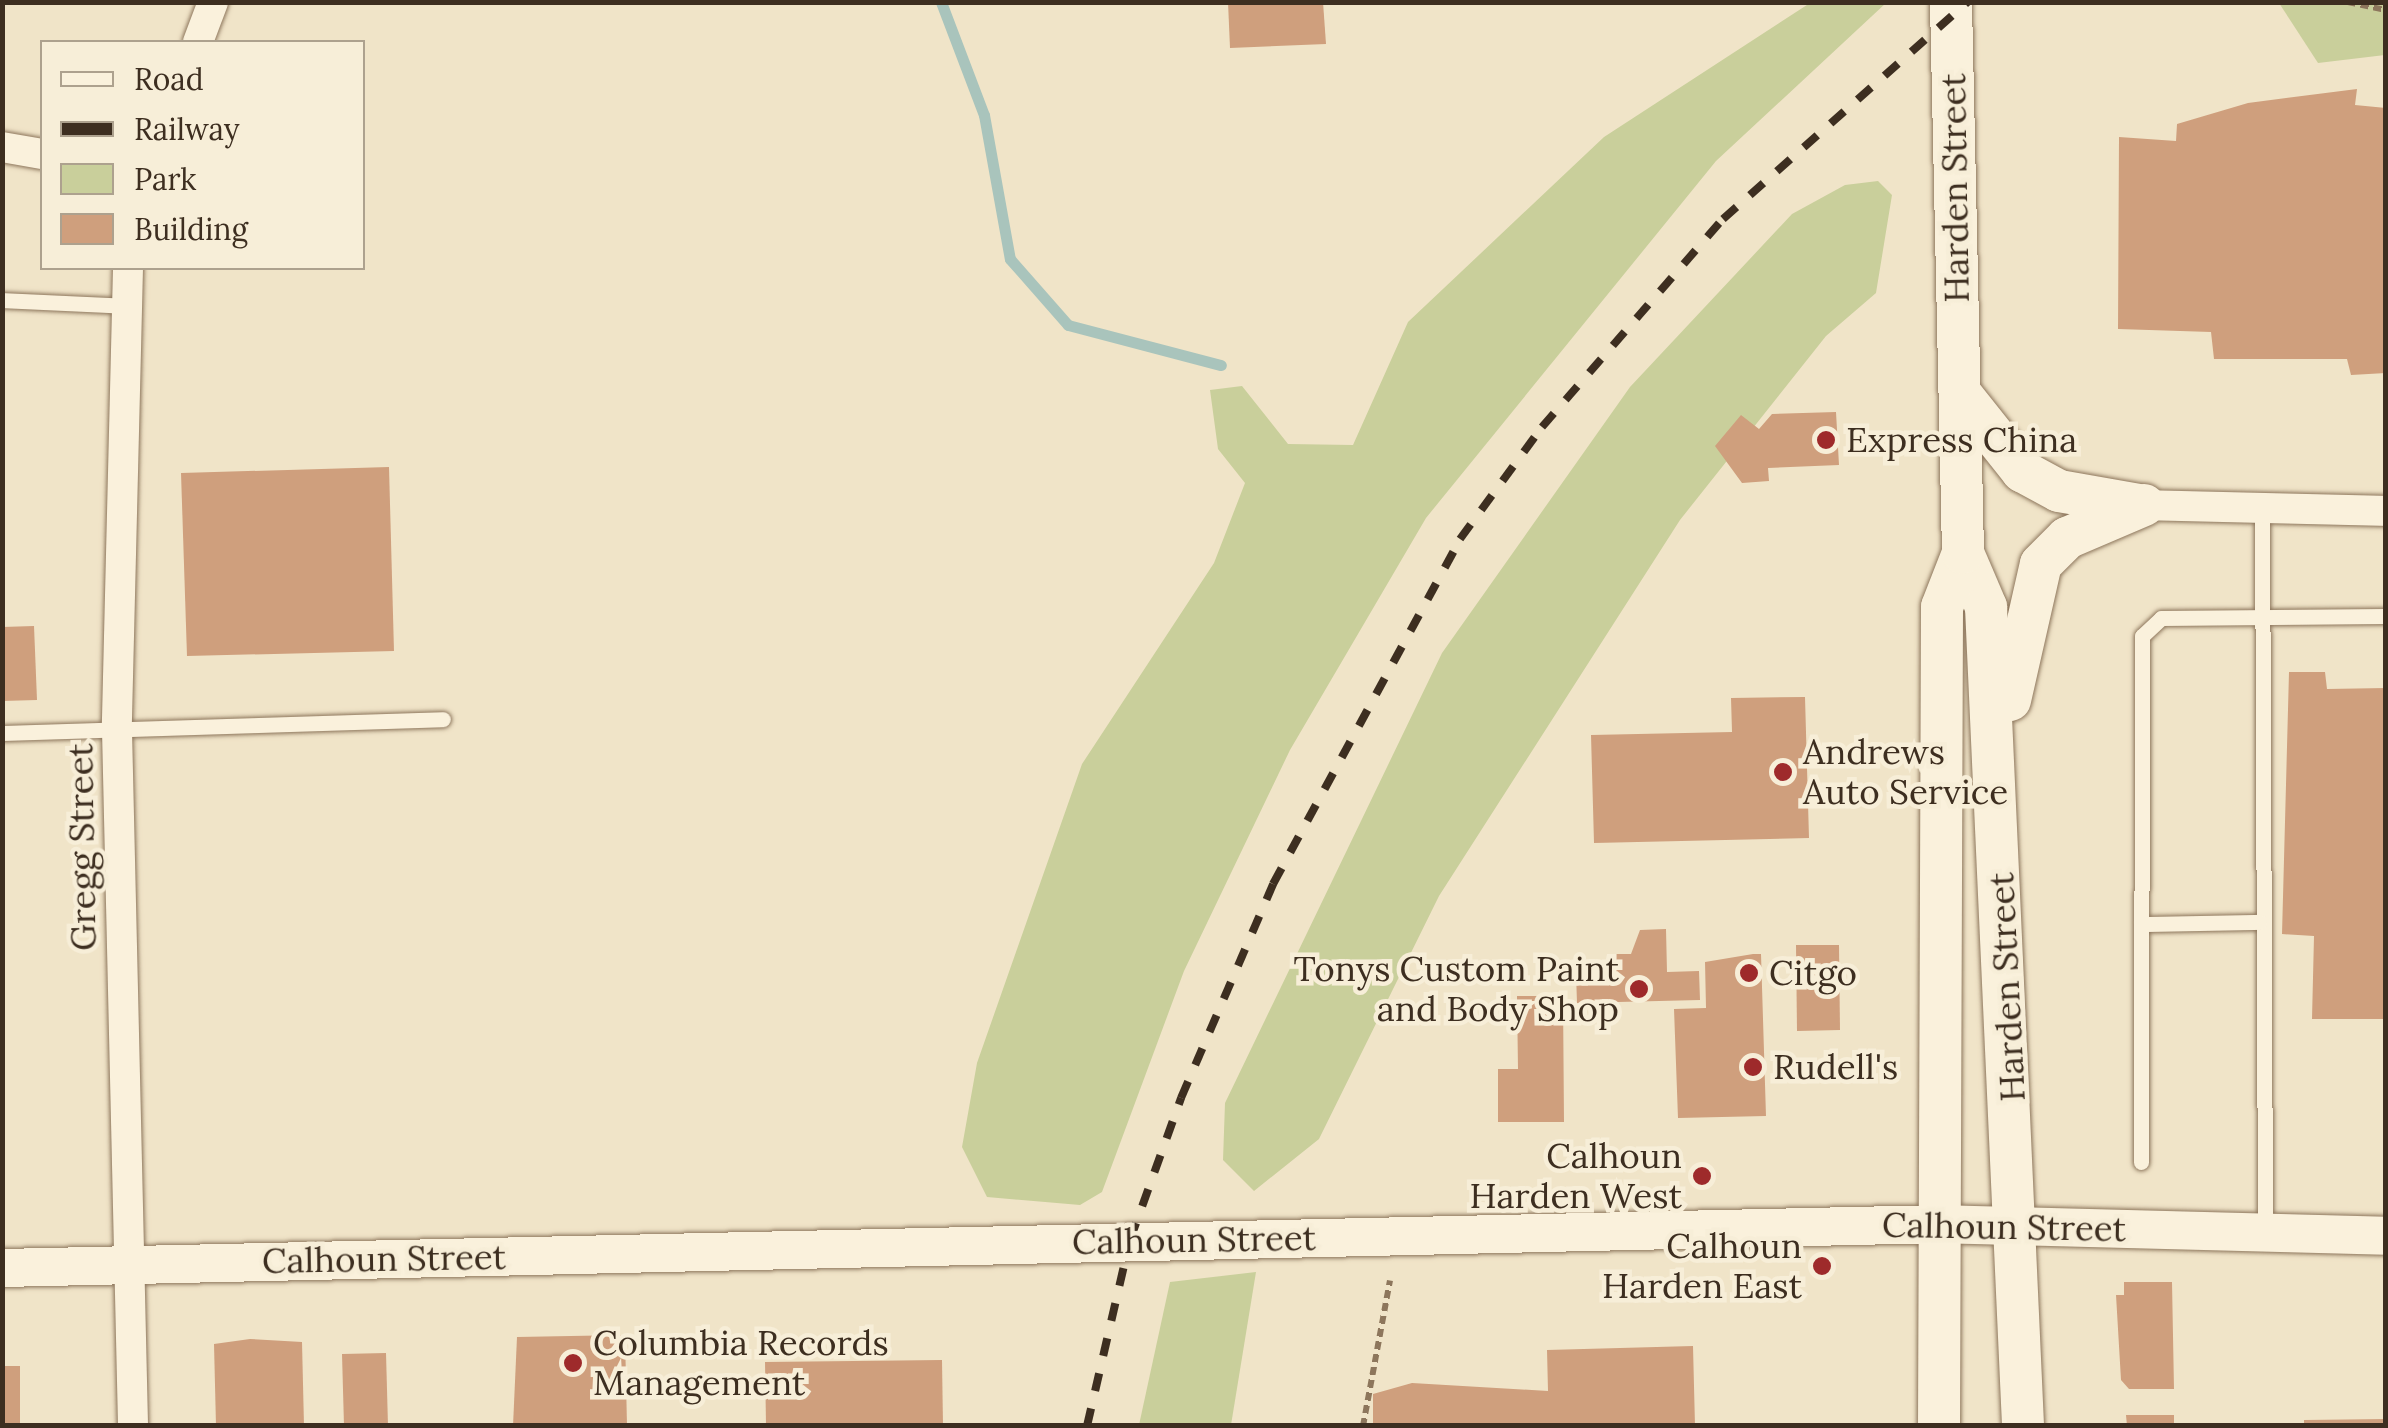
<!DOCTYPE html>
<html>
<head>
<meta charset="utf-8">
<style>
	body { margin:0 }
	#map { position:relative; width:2388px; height:1428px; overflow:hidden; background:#f0e4c8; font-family:Lora,serif }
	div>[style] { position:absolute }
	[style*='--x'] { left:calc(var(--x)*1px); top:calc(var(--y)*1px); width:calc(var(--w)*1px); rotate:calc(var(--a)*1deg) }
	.green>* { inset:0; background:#c9cf9b }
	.stream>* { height:11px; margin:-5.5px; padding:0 5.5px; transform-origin:5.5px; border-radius:5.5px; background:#a9c4bc }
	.building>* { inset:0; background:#cf9f7d }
	.path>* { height:6px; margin-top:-3px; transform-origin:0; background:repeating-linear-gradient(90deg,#8d765c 0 8px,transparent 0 13px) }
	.roads { filter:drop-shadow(0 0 2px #8d765c) drop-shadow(0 0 2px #8d765c) }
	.service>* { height:15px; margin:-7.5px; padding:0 7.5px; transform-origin:7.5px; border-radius:7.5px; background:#faf1dc }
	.minor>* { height:30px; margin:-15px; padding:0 15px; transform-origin:15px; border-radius:15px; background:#faf1dc }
	.tertiary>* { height:38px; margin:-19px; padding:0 19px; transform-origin:19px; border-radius:19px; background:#faf1dc }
	.secondary>* { height:42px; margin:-21px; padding:0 21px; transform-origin:21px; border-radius:21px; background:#faf1dc }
	.rail>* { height:8px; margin-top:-4px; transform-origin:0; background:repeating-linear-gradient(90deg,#3d2e20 0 18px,transparent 0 36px) }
	.dots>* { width:28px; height:28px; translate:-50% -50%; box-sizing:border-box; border:5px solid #f7eed8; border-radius:50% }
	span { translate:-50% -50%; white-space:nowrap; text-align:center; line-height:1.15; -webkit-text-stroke:9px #f7eed8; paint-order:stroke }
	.street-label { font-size:35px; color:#3d2e20 }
	.poi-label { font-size:35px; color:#3d2e20 }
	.left { translate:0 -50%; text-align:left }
	.right { translate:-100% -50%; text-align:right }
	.frame { position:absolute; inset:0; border:5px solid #3d2e20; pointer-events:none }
	.legend { position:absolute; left:40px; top:40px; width:325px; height:230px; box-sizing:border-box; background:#f7eed8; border:2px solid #ada18e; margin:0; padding:12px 18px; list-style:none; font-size:30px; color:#3d2e20 }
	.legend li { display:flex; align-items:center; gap:20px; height:50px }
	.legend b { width:50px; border:2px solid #ada18e }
</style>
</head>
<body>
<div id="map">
	<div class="green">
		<i style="clip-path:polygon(1810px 3px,1886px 3px,1716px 161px,1426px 518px,1290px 750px,1184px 971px,1102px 1192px,1080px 1205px,987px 1197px,962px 1147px,977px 1063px,1082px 764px,1214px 563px,1245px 483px,1218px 449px,1210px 390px,1242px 386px,1288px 444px,1353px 445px,1408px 322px,1604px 137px)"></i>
		<i style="clip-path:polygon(2279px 3px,2385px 3px,2385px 55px,2318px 63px)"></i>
		<i style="clip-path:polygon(1878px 181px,1892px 195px,1876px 293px,1826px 336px,1680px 520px,1439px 896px,1319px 1139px,1254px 1191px,1223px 1160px,1225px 1103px,1442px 653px,1630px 387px,1792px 214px,1845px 185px)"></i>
		<i style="clip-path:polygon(1256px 1272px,1231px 1425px,1139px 1425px,1170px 1282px)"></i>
	</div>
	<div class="stream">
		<i style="--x:941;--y:2;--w:121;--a:69.2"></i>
		<i style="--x:984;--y:115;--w:146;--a:79.8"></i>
		<i style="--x:1010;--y:259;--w:88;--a:48.7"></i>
		<i style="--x:1068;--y:325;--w:158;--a:14.7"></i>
	</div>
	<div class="building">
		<i style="clip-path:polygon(1228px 2px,1323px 2px,1326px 44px,1230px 48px)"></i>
		<i style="clip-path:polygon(2357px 89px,2355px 105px,2386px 108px,2386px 373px,2351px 375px,2347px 359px,2214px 359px,2211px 332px,2118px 329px,2119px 137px,2176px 141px,2177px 124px,2248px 103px)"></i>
		<i style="clip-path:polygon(1836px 412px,1839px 465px,1768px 468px,1769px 481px,1742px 483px,1715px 446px,1741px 415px,1759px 429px,1772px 414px)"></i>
		<i style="clip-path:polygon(389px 467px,394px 651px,187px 656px,181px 473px)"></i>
		<i style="clip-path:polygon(34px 626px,37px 700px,2px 701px,2px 627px)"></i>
		<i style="clip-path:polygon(2289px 672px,2325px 672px,2327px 689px,2386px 688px,2386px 1019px,2312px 1019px,2314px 936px,2282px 934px)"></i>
		<i style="clip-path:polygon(1805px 697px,1809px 838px,1594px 843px,1591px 735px,1732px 732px,1731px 698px)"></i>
		<i style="clip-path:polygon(1666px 929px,1667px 972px,1699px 971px,1700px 1000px,1577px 1003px,1576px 973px,1608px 972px,1607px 954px,1631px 954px,1640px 930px)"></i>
		<i style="clip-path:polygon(1796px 945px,1839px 945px,1840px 1030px,1797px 1031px)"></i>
		<i style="clip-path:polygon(1753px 954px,1761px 954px,1766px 1116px,1678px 1118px,1674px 1009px,1706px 1008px,1705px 962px)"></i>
		<i style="clip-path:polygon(1517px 996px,1563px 996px,1564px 1122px,1498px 1122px,1498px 1069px,1518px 1069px)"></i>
		<i style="clip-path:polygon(2124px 1282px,2172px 1282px,2174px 1389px,2129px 1389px,2121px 1380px,2116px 1295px,2124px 1295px)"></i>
		<i style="clip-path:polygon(625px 1335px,627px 1426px,513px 1426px,517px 1337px)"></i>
		<i style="clip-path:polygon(250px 1339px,302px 1342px,304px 1426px,216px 1426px,214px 1344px)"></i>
		<i style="clip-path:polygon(1693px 1346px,1695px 1426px,1373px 1426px,1373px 1394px,1412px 1383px,1548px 1391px,1547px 1350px)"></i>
		<i style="clip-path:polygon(386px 1353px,388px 1426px,344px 1426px,342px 1354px)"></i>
		<i style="clip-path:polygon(942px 1360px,943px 1426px,766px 1426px,765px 1362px)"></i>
		<i style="clip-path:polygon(2px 1366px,20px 1366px,20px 1426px,2px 1426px)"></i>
		<i style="clip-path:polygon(2126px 1415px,2174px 1415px,2174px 1426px,2127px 1426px)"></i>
		<i style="clip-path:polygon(2386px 1419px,2386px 1426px,2304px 1426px,2304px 1420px)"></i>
	</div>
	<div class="path">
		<i style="--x:2348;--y:2;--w:39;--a:12"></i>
		<i style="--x:1363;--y:1426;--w:148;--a:-79.5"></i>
	</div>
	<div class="roads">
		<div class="service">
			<i style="--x:2;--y:300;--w:126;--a:2.7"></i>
			<i style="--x:2262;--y:508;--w:724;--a:89.76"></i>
			<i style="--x:2;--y:733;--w:441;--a:-1.8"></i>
			<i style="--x:2141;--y:924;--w:118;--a:-1"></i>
			<i style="--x:2141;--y:1162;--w:526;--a:-89.89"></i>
			<i style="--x:2142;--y:636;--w:26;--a:-43"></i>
			<i style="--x:2161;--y:618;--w:225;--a:-0.5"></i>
		</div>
		<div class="minor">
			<i style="--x:198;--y:42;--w:43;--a:-69.4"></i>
			<i style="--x:2;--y:147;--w:41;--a:9.9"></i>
			<i style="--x:128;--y:268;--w:462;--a:91.4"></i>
			<i style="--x:117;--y:730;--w:696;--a:88.68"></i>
			<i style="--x:2144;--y:505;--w:242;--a:1.4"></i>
		</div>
		<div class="tertiary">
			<i style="--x:2;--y:1268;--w:1935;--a:-1.3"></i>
			<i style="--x:1936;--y:1224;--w:450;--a:1.5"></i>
		</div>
		<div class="secondary">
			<i style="--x:1960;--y:393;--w:100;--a:51.5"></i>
			<i style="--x:2022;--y:471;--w:42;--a:28.4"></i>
			<i style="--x:2059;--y:491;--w:81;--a:9.9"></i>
			<i style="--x:1963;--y:553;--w:59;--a:66.9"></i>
			<i style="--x:1986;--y:607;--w:820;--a:87.41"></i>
			<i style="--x:2010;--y:700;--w:139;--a:-77.2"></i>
			<i style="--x:2041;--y:564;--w:37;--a:-45"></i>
			<i style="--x:2067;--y:538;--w:84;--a:-23.2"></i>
			<i style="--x:1939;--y:1426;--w:819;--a:-89.79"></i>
			<i style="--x:1942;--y:607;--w:58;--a:-68.7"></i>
			<i style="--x:1963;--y:553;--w:551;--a:-91.25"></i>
		</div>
	</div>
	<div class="rail">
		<i style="--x:1087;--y:1426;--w:191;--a:-77"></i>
		<i style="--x:1130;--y:1240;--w:151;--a:-70.2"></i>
		<i style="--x:1181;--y:1098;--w:233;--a:-66.7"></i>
		<i style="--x:1273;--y:884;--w:392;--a:-61.5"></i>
		<i style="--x:1460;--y:539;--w:139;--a:-53.8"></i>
		<i style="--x:1542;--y:427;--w:276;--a:-49"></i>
		<i style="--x:1723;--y:219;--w:327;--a:-41.6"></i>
	</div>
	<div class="dots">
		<i style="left:1826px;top:440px;background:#9e2a2b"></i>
		<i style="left:1783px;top:772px;background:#9e2a2b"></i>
		<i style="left:1749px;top:973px;background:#9e2a2b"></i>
		<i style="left:1639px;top:989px;background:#9e2a2b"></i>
		<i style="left:1753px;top:1067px;background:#9e2a2b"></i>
		<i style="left:1702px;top:1176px;background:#9e2a2b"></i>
		<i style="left:1822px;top:1266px;background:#9e2a2b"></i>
		<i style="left:573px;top:1363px;background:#9e2a2b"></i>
	</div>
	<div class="street-label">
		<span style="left:1955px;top:188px;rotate:-91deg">Harden Street</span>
		<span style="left:82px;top:847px;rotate:-91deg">Gregg Street</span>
		<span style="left:2007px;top:987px;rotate:-93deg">Harden Street</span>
		<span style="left:2004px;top:1227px;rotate:1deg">Calhoun Street</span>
		<span style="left:1194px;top:1240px;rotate:-1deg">Calhoun Street</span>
		<span style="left:384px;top:1259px;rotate:-1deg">Calhoun Street</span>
	</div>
	<div class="poi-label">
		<span class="left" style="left:1846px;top:440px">Express China</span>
		<span class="left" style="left:1803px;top:772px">Andrews<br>Auto Service</span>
		<span class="right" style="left:1619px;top:989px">Tonys Custom Paint<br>and Body Shop</span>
		<span class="left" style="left:1769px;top:973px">Citgo</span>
		<span class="left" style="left:1773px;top:1067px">Rudell's</span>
		<span class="right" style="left:1682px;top:1176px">Calhoun<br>Harden West</span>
		<span class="right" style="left:1802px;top:1266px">Calhoun<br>Harden East</span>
		<span class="left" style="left:593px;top:1363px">Columbia Records<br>Management</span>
	</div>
	<div class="frame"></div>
	<ul class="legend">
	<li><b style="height:12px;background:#faf1dc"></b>Road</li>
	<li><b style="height:12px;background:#3d2e20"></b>Railway</li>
	<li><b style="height:28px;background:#c9cf9b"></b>Park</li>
	<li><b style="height:28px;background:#cf9f7d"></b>Building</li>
	</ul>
</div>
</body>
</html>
